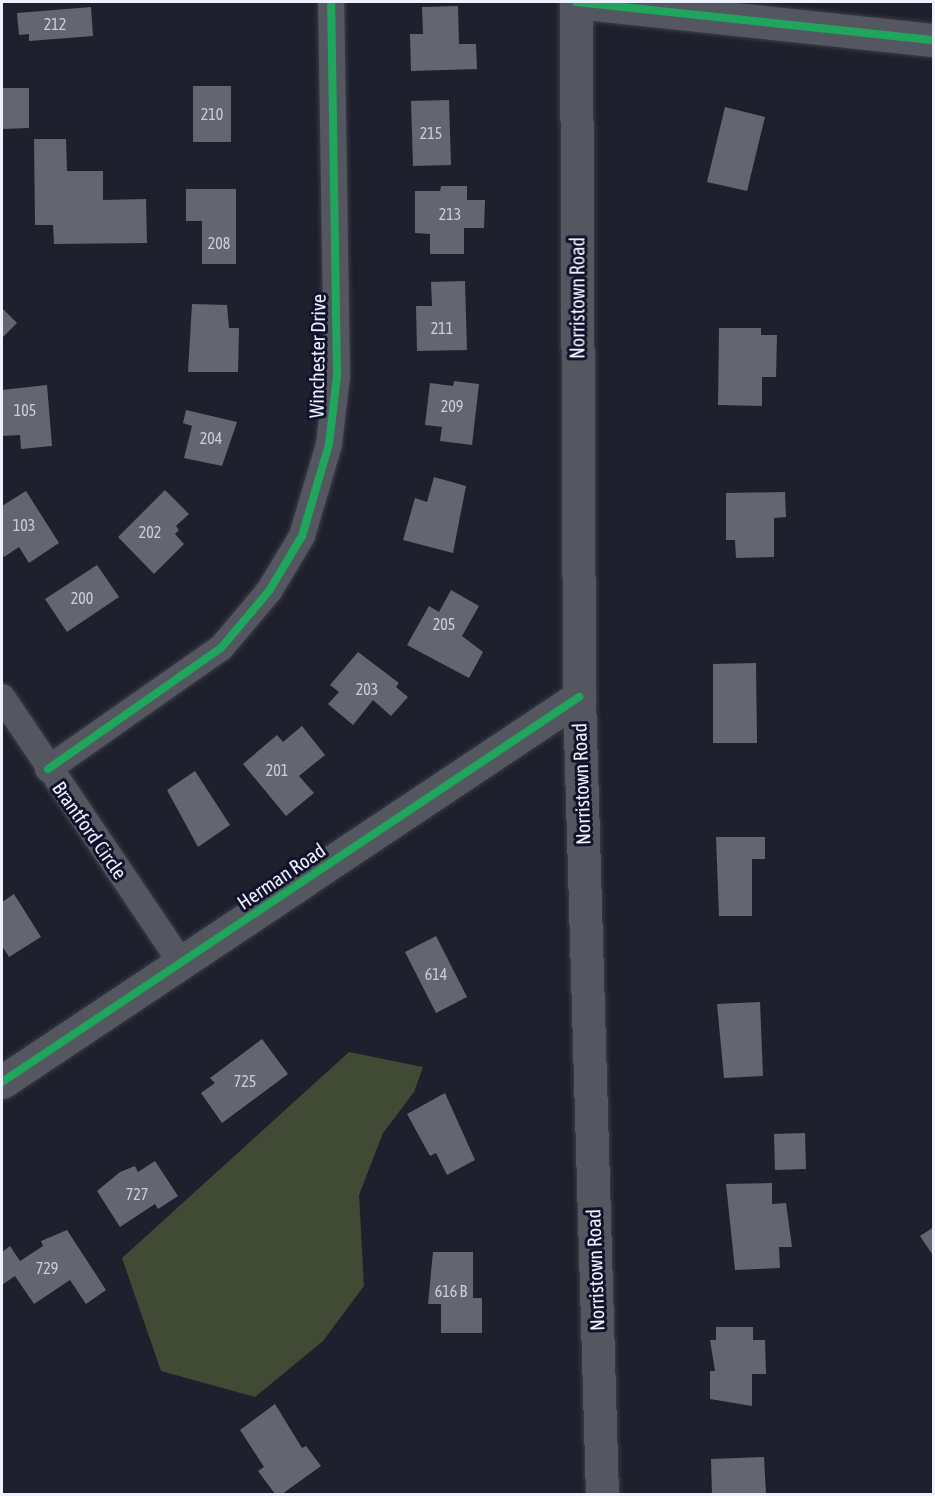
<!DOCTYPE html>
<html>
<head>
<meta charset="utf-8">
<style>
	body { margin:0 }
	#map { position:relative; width:935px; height:1496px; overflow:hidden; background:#1f202d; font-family:"Asap Condensed",sans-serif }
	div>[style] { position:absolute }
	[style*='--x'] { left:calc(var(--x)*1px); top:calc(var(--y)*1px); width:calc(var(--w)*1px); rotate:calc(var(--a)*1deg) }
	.forest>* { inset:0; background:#414a34 }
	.building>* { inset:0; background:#636570 }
	.roads { filter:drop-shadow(0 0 2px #3c3d47) drop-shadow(0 0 2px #3c3d47) }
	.street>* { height:26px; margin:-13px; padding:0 13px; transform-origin:13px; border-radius:13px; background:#545660 }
	.secondary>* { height:33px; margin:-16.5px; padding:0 16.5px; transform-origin:16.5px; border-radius:16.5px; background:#545660 }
	.cycleway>* { height:8px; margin:-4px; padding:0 4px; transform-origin:4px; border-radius:4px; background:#20a55d }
	span { translate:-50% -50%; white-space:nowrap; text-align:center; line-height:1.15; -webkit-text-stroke:6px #101329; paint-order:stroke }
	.number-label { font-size:16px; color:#cbceda }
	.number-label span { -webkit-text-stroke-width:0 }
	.street-label { font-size:20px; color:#eef1fe }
	.frame { position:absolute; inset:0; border:3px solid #eef1fe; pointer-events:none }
</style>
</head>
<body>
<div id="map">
	<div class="forest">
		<i style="clip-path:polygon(349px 1052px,423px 1067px,414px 1092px,383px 1133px,359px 1195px,364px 1286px,323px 1341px,255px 1397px,161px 1371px,122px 1258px)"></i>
	</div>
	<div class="building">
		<i style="clip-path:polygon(458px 6px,459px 44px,476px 44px,477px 69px,411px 71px,410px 34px,423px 34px,422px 7px)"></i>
		<i style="clip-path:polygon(91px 7px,93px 36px,29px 41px,29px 34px,19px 35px,17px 13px)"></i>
		<i style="clip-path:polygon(193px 86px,231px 86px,231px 142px,193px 142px)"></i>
		<i style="clip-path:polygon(2px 88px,29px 88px,29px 128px,2px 129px)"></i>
		<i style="clip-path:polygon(449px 100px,451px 165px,413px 166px,411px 101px)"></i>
		<i style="clip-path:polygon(725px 107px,765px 117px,747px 191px,707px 182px)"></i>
		<i style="clip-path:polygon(34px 139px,66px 139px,67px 171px,103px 171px,103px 200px,146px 199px,147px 243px,54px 244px,53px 225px,35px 225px)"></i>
		<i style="clip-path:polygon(441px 186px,467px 186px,467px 200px,485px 200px,484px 228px,464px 228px,464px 254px,430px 254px,430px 234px,415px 233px,415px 191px,440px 191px)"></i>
		<i style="clip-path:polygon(186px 189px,236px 189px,236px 264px,202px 264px,202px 221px,186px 221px)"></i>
		<i style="clip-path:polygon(465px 281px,467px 350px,417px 351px,416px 306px,432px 306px,431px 282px)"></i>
		<i style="clip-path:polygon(192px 304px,227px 305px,229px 328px,239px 328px,238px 372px,188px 372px)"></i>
		<i style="clip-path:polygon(2px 308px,17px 323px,2px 338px)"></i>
		<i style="clip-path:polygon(719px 328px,761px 328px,761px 335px,777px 335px,776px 377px,762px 377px,762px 406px,718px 405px)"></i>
		<i style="clip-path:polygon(454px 381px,479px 384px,472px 445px,440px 441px,442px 427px,425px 425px,430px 383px,453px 386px)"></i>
		<i style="clip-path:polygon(47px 385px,52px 446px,21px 449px,20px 435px,2px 436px,2px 390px)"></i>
		<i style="clip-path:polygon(186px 410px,237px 422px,222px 466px,184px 458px,192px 426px,183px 423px)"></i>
		<i style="clip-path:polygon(434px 477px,466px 486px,453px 553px,403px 540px,415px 498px,427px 502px)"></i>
		<i style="clip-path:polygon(165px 490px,189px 514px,176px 526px,179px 530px,175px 534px,184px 544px,154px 574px,118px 537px)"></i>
		<i style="clip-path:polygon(26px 491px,59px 543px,29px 563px,19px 547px,4px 557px,2px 553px,2px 506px)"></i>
		<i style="clip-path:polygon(785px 492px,786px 517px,774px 518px,774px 557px,736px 558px,735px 540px,726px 540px,726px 493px)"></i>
		<i style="clip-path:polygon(97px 565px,119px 597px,67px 632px,45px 599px)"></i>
		<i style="clip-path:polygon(451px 590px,479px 606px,462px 636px,483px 652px,469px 678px,407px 645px,429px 606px,439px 612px)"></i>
		<i style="clip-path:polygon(358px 652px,399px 683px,396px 687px,408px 697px,391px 716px,373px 700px,353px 725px,328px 704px,339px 692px,330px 685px)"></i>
		<i style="clip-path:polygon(756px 663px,757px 743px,713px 743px,713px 664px)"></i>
		<i style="clip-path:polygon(302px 726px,325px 755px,299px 776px,314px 793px,286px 816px,243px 764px,277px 735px,283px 742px)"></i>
		<i style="clip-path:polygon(195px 771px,230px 825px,198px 847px,167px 790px)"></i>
		<i style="clip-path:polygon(716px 837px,765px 837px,765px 859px,752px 859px,752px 916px,719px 916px)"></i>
		<i style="clip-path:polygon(14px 894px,41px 937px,9px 957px,2px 946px,2px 902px)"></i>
		<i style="clip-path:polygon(436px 936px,467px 997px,436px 1013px,405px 952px)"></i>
		<i style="clip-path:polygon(760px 1002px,763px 1076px,724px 1078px,717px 1004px)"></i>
		<i style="clip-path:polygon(262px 1039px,288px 1074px,222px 1123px,201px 1093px,215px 1083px,210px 1078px)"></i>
		<i style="clip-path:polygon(445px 1093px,475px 1160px,447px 1175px,436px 1153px,430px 1156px,407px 1114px)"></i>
		<i style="clip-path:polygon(805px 1133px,806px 1169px,775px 1170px,774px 1134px)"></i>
		<i style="clip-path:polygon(155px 1161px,178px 1196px,158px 1209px,155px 1204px,120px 1227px,97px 1191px,120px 1172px,135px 1166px,138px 1172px)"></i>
		<i style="clip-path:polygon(772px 1183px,772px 1204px,786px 1203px,792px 1247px,779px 1247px,780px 1268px,735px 1270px,726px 1184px)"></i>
		<i style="clip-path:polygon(934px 1227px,934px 1257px,920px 1236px)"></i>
		<i style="clip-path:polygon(67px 1230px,106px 1290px,86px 1304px,70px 1280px,34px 1304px,15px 1276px,2px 1285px,2px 1252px,10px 1246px,20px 1261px,43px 1246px,41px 1241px)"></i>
		<i style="clip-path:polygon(433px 1252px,473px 1252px,473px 1298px,482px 1298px,482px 1333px,441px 1333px,441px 1304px,428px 1304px)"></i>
		<i style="clip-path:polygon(716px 1327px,753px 1327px,753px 1340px,765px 1340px,766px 1374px,752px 1374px,752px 1406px,710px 1399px,710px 1371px,715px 1371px,710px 1340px,716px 1340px)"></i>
		<i style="clip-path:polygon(275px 1404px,302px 1448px,306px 1446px,321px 1466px,282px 1494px,275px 1494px,258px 1471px,264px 1467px,240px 1430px)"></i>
		<i style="clip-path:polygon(764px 1457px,766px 1494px,712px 1494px,711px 1459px)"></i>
	</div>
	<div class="roads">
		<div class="street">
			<i style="--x:2;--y:697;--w:320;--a:56"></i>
			<i style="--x:48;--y:769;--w:211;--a:-35"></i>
			<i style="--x:221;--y:648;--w:75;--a:-49.9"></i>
			<i style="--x:269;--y:591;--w:64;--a:-59"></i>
			<i style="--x:302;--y:536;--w:96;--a:-73.6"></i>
			<i style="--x:329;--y:444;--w:68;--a:-83.3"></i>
			<i style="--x:337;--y:376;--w:374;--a:-90.9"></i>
		</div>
		<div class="secondary">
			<i style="--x:576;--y:2;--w:695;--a:89.75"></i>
			<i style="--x:579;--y:697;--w:797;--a:88.35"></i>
			<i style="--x:576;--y:2;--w:360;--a:6.1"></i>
			<i style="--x:2;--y:1082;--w:694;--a:-33.71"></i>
		</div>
	</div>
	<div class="cycleway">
		<i style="--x:576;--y:2;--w:360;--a:6.1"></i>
		<i style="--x:48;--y:769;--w:211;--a:-35"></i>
		<i style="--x:221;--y:648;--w:75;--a:-49.9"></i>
		<i style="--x:269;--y:591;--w:64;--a:-59"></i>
		<i style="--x:302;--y:536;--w:96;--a:-73.6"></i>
		<i style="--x:329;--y:444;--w:68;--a:-83.3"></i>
		<i style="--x:337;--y:376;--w:374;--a:-90.9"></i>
		<i style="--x:2;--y:1082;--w:694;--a:-33.71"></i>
	</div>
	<div class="number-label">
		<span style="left:55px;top:24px">212</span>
		<span style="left:212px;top:114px">210</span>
		<span style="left:431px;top:133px">215</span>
		<span style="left:450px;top:214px">213</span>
		<span style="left:219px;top:243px">208</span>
		<span style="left:442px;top:328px">211</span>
		<span style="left:452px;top:406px">209</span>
		<span style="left:25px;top:410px">105</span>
		<span style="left:211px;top:438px">204</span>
		<span style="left:24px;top:525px">103</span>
		<span style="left:150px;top:532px">202</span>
		<span style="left:82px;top:598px">200</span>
		<span style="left:444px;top:624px">205</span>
		<span style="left:367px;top:689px">203</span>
		<span style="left:277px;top:770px">201</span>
		<span style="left:436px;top:974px">614</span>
		<span style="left:245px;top:1081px">725</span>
		<span style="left:137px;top:1194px">727</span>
		<span style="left:47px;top:1268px">729</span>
		<span style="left:451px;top:1291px">616 B</span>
	</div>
	<div class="street-label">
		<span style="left:577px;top:298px;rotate:-90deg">Norristown Road</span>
		<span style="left:317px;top:356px;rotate:-89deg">Winchester Drive</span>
		<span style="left:581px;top:784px;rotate:-92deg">Norristown Road</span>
		<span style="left:90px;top:830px;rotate:55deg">Brantford Circle</span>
		<span style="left:281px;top:876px;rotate:-34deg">Herman Road</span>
		<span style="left:595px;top:1270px;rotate:-92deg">Norristown Road</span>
	</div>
	<div class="frame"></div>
</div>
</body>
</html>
